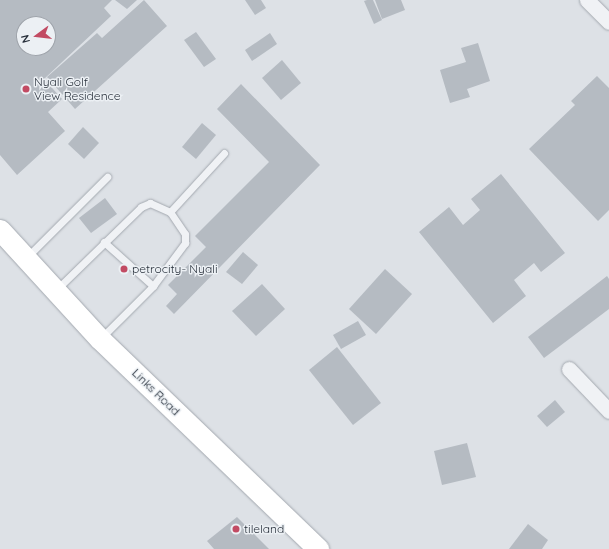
<!DOCTYPE html>
<html>
<head>
<meta charset="utf-8">
<style>
	body { margin:0 }
	#map { position:relative; width:609px; height:549px; overflow:hidden; background:#dde1e6; font-family:Quicksand,sans-serif }
	div>[style] { position:absolute }
	[style*='--x'] { left:calc(var(--x)*1px); top:calc(var(--y)*1px); width:calc(var(--w)*1px); rotate:calc(var(--a)*1deg) }
	.building>* { inset:0; background:#b5bbc2 }
	.roads { filter:drop-shadow(0 0 1px #a3a8af) drop-shadow(0 0 1px #a3a8af) }
	.lane>* { height:7px; margin:-3.5px; padding:0 3.5px; transform-origin:3.5px; border-radius:3.5px; background:#f0f2f5 }
	.street>* { height:15px; margin:-7.5px; padding:0 7.5px; transform-origin:7.5px; border-radius:7.5px; background:#f0f2f5 }
	.secondary>* { height:21px; margin:-10.5px; padding:0 10.5px; transform-origin:10.5px; border-radius:10.5px; background:#fff }
	.dots>* { width:11px; height:11px; translate:-50% -50%; box-sizing:border-box; border:2px solid #ecf0f4; border-radius:50% }
	span { translate:-50% -50%; white-space:nowrap; text-align:center; line-height:1.15; -webkit-text-stroke:3px #ecf0f4; paint-order:stroke }
	.poi-label { font-size:12px; color:#28303b }
	.left { translate:0 -50%; text-align:left }
	.street-label { font-size:12px; color:#28303b }
	.north { position:absolute; left:16px; top:16px; width:40px; height:40px; box-sizing:border-box; background:#ecf0f4; border:1px solid #9ea3aa; border-radius:50%; rotate:255deg; font-size:11px; font-weight:700; line-height:16px; text-align:center; color:#28303b }
	.north::after { content:''; display:block; margin:auto; width:14px; height:18px; background:#c24b63; clip-path:polygon(50% 0,100% 100%,50% 72%,0 100%) }
</style>
</head>
<body>
<div id="map">
	<div class="building">
		<i style="clip-path:polygon(evenodd,0 0,112px 0,104px 8px,111px 16px,44px 79px,62px 99px,48px 112px,65px 131px,17px 175px,0 155px,0 0,24px 24px,48px 24px,48px 48px,24px 48px,24px 24px)"></i>
		<i style="clip-path:polygon(115px 0,137px 0,127px 9px)"></i>
		<i style="clip-path:polygon(144px 0,167px 26px,75px 109px,47px 77px,97px 33px,102px 38px)"></i>
		<i style="clip-path:polygon(245px 0,261px 0,266px 8px,255px 15px)"></i>
		<i style="clip-path:polygon(367px 0,373px 0,382px 20px,374px 24px,364px 1px)"></i>
		<i style="clip-path:polygon(375px 0,401px 0,405px 10px,382px 19px)"></i>
		<i style="clip-path:polygon(196px 32px,216px 59px,204px 67px,184px 40px)"></i>
		<i style="clip-path:polygon(270px 33px,277px 44px,252px 61px,245px 50px)"></i>
		<i style="clip-path:polygon(478px 43px,490px 81px,467px 89px,470px 97px,450px 103px,440px 70px,466px 62px,461px 48px)"></i>
		<i style="clip-path:polygon(282px 60px,301px 83px,281px 100px,262px 78px)"></i>
		<i style="clip-path:polygon(597px 76px,609px 88px,609px 210px,598px 221px,529px 149px,575px 105px,571px 101px)"></i>
		<i style="clip-path:polygon(241px 84px,320px 165px,174px 314px,166px 306px,177px 294px,168px 285px,206px 247px,195px 236px,269px 162px,217px 109px)"></i>
		<i style="clip-path:polygon(202px 123px,216px 135px,196px 159px,182px 147px)"></i>
		<i style="clip-path:polygon(83px 127px,99px 143px,84px 159px,68px 144px)"></i>
		<i style="clip-path:polygon(501px 174px,565px 253px,541px 272px,534px 263px,514px 280px,526px 296px,493px 323px,419px 232px,449px 207px,463px 225px,480px 210px,471px 199px)"></i>
		<i style="clip-path:polygon(105px 198px,117px 214px,91px 233px,79px 218px)"></i>
		<i style="clip-path:polygon(243px 252px,258px 265px,242px 284px,226px 272px)"></i>
		<i style="clip-path:polygon(385px 269px,412px 294px,376px 334px,349px 309px)"></i>
		<i style="clip-path:polygon(607px 276px,609px 279px,609px 309px,544px 358px,528px 337px)"></i>
		<i style="clip-path:polygon(262px 284px,285px 309px,256px 336px,232px 311px)"></i>
		<i style="clip-path:polygon(358px 321px,366px 335px,341px 349px,333px 335px)"></i>
		<i style="clip-path:polygon(337px 347px,381px 403px,353px 425px,309px 370px)"></i>
		<i style="clip-path:polygon(555px 400px,565px 412px,547px 427px,537px 416px)"></i>
		<i style="clip-path:polygon(467px 443px,476px 477px,442px 485px,434px 451px)"></i>
		<i style="clip-path:polygon(237px 517px,269px 549px,214px 549px,207px 541px)"></i>
		<i style="clip-path:polygon(528px 524px,548px 540px,542px 549px,509px 549px)"></i>
	</div>
	<div class="roads">
		<div class="lane">
			<i style="--x:26;--y:258;--w:115;--a:-45"></i>
			<i style="--x:153;--y:286;--w:54;--a:-53.3"></i>
			<i style="--x:185;--y:243;--w:9;--a:-90"></i>
			<i style="--x:185;--y:234;--w:27;--a:-124"></i>
			<i style="--x:56;--y:290;--w:119;--a:-44.3"></i>
			<i style="--x:141;--y:207;--w:10;--a:-24"></i>
			<i style="--x:150;--y:203;--w:22;--a:24"></i>
			<i style="--x:170;--y:212;--w:80;--a:-47.5"></i>
			<i style="--x:101;--y:338;--w:74;--a:-45"></i>
			<i style="--x:153;--y:286;--w:66;--a:-138.1"></i>
		</div>
		<div class="street">
			<i style="--x:587;--y:0;--w:31;--a:45"></i>
			<i style="--x:569;--y:369;--w:58;--a:46.4"></i>
		</div>
		<div class="secondary">
			<i style="--x:0;--y:230;--w:148;--a:47.5"></i>
			<i style="--x:100;--y:339;--w:303;--a:43.9"></i>
		</div>
	</div>
	<div class="dots">
		<i style="left:26px;top:89px;background:#c24b63"></i>
		<i style="left:124px;top:269px;background:#c24b63"></i>
		<i style="left:236px;top:529px;background:#c24b63"></i>
	</div>
	<div class="poi-label">
		<span class="left" style="left:34px;top:89px">Nyali Golf<br>View Residence</span>
		<span class="left" style="left:132px;top:269px">petrocity- Nyali</span>
		<span class="left" style="left:244px;top:529px">tileland</span>
	</div>
	<div class="street-label">
		<span style="left:156px;top:392px;rotate:44deg">Links Road</span>
	</div>
	<div class="north">N</div>
</div>
</body>
</html>
